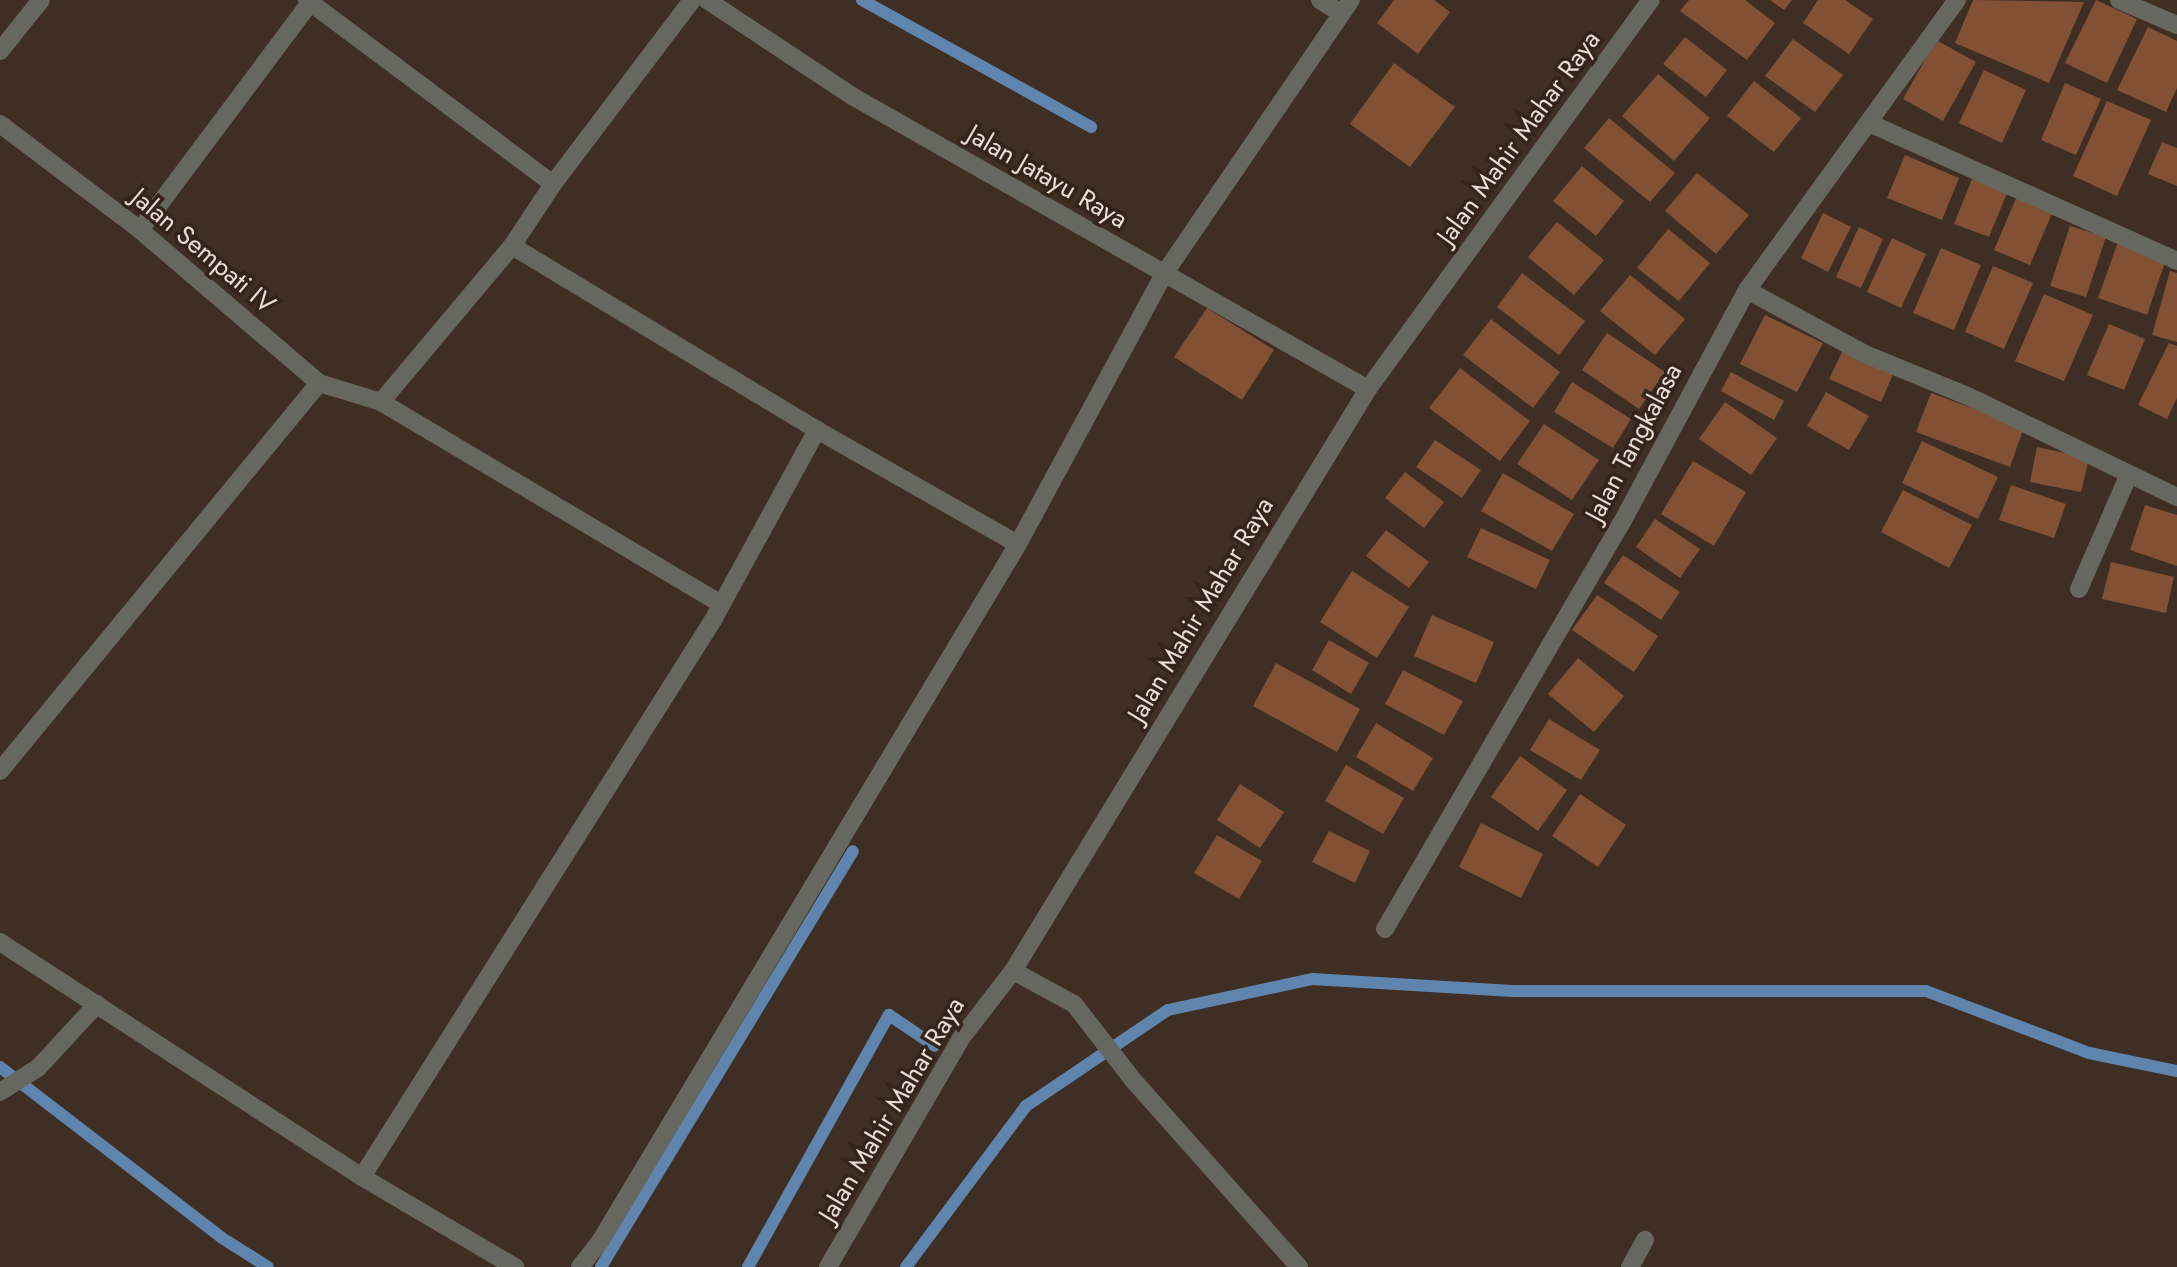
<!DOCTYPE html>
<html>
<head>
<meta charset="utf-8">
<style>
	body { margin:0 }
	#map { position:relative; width:2177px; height:1267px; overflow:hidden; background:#3f2e23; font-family:Jost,sans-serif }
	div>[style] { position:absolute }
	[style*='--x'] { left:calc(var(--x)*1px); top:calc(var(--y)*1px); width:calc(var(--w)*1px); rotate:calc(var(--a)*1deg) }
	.stream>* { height:12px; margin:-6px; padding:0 6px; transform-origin:6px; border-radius:6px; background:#5f85af }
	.building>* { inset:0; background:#825135 }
	.minor>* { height:18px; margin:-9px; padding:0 9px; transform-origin:9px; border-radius:9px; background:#66675e }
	span { translate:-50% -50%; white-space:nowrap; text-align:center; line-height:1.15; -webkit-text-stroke:7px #35241a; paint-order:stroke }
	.street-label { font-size:26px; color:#e9ddd7 }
</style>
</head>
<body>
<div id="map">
	<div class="stream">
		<i style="--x:862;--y:0;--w:262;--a:29"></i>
		<i style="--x:0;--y:1067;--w:280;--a:37.6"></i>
		<i style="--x:222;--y:1238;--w:54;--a:32.2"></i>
		<i style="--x:601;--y:1267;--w:486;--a:-58.8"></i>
		<i style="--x:748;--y:1267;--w:289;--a:-60.8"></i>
		<i style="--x:889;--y:1015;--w:55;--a:34"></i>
		<i style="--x:906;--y:1267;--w:201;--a:-53.3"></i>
		<i style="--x:1026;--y:1106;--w:171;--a:-34.1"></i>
		<i style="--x:1168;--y:1010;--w:147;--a:-12.1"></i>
		<i style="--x:1312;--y:979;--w:201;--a:3.4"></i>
		<i style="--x:1513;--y:991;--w:413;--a:0"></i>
		<i style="--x:1926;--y:991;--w:174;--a:20.8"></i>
		<i style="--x:2089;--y:1053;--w:90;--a:11.6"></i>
	</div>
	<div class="building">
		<i style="clip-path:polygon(1394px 0,1434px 0,1450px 12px,1418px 54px,1377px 23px)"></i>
		<i style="clip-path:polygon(1689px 0,1745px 0,1775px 23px,1747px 60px,1680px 11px)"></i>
		<i style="clip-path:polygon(1770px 0,1792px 0,1784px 10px)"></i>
		<i style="clip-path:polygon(1818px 0,1845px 0,1873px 19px,1849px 54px,1803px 23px)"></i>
		<i style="clip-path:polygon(1973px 0,2084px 2px,2049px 83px,1955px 43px)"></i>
		<i style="clip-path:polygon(2096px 0,2137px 19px,2107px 83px,2065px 63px)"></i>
		<i style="clip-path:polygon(2148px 27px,2177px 41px,2177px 88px,2166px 112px,2117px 90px)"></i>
		<i style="clip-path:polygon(1685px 37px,1727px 70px,1706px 97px,1663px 64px)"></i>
		<i style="clip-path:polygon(1793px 39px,1843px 75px,1815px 112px,1765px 76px)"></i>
		<i style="clip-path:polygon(1936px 40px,1976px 62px,1943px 121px,1903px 99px)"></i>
		<i style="clip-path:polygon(1394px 63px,1455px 107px,1410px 167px,1350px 124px)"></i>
		<i style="clip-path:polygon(1984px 70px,2026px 90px,2002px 143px,1959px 123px)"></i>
		<i style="clip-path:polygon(1658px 74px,1710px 118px,1674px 161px,1622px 116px)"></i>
		<i style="clip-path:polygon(1754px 81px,1801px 118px,1774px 152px,1727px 116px)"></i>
		<i style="clip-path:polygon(2065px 83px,2101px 99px,2076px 155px,2041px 140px)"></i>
		<i style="clip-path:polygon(2107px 101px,2151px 120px,2117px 196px,2073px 176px)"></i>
		<i style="clip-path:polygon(1609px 118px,1675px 173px,1650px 202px,1584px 148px)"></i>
		<i style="clip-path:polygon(2162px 142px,2177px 148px,2177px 186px,2148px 174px)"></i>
		<i style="clip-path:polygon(1905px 155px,1959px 178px,1942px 220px,1887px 198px)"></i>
		<i style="clip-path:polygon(1582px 166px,1624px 201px,1596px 236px,1553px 201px)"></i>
		<i style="clip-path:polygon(1697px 173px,1749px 215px,1716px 254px,1665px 211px)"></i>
		<i style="clip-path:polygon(1972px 179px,2007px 193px,1989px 237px,1954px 224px)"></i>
		<i style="clip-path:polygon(2017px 196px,2053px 211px,2030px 265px,1994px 250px)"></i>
		<i style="clip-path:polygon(1823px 213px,1851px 227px,1828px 272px,1801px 258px)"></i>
		<i style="clip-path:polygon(1557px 222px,1604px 260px,1574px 295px,1528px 257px)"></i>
		<i style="clip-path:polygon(2070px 226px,2106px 237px,2086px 297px,2050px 286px)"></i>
		<i style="clip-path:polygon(1859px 227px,1883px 239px,1861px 288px,1836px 277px)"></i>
		<i style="clip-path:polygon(1668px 229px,1710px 263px,1679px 301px,1637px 268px)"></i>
		<i style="clip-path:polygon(1892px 238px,1926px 254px,1901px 308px,1867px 292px)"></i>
		<i style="clip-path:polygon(2118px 242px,2166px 259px,2147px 315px,2098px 298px)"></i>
		<i style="clip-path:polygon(1941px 248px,1981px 265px,1954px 330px,1913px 313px)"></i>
		<i style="clip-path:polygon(1993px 266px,2033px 283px,2004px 349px,1965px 332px)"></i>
		<i style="clip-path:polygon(2170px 271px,2177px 273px,2177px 342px,2152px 335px)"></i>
		<i style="clip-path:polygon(1522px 273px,1585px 321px,1559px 355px,1497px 307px)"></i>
		<i style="clip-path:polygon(1630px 275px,1685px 319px,1655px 355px,1600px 311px)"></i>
		<i style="clip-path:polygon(2044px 294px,2093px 315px,2064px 381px,2015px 361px)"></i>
		<i style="clip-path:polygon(1207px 308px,1274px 350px,1242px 400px,1174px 357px)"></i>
		<i style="clip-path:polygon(1765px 315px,1823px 343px,1797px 392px,1740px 364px)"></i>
		<i style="clip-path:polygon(1491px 319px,1560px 372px,1533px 408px,1463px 355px)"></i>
		<i style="clip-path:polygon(2109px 324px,2145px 339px,2124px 390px,2087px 375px)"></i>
		<i style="clip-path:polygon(1607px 333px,1665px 372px,1639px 409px,1582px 370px)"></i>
		<i style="clip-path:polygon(2169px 343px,2177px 346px,2177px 398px,2167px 419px,2138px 405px)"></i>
		<i style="clip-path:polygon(1844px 348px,1895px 370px,1881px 402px,1829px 379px)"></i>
		<i style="clip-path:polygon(1460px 368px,1530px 421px,1500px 461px,1429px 408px)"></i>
		<i style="clip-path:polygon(1731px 372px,1784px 401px,1774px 420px,1721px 391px)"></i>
		<i style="clip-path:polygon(1572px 382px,1631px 419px,1613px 448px,1554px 412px)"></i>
		<i style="clip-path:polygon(1826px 392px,1869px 416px,1849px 450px,1807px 426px)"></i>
		<i style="clip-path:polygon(1931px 393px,2024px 427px,2010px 467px,1916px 432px)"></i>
		<i style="clip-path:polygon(1725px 402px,1777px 438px,1751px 475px,1699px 439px)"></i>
		<i style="clip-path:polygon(1544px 424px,1599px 460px,1572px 500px,1517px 464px)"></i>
		<i style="clip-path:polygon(1435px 440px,1481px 470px,1462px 498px,1416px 467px)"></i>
		<i style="clip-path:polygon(1922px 441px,1998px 477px,1978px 519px,1902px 483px)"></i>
		<i style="clip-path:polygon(2037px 447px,2089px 458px,2081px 492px,2030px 482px)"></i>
		<i style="clip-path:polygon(1693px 461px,1746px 492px,1714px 546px,1661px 514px)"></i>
		<i style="clip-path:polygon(1405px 472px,1444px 502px,1424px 528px,1385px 498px)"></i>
		<i style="clip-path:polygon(1503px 473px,1574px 514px,1552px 551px,1481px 511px)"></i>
		<i style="clip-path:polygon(2011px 485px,2066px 504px,2054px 538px,1999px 520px)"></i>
		<i style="clip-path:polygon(1903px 490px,1972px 525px,1949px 568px,1881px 532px)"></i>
		<i style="clip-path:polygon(2145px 505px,2177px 515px,2177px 566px,2130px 550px)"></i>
		<i style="clip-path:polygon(1655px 519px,1700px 549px,1680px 578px,1636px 547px)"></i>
		<i style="clip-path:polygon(1481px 528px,1550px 560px,1536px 589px,1467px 557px)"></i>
		<i style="clip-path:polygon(1386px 530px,1429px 562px,1409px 588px,1366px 556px)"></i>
		<i style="clip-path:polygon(1623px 555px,1680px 592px,1661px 620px,1604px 583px)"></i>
		<i style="clip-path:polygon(2111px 562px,2174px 577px,2166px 613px,2102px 599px)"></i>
		<i style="clip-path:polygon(1352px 571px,1409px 607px,1377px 658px,1320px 622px)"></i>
		<i style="clip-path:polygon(1597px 595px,1658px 636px,1634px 672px,1572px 630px)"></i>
		<i style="clip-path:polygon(1432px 615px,1494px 642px,1476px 683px,1414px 656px)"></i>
		<i style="clip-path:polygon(1329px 640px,1369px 663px,1351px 694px,1312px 670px)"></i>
		<i style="clip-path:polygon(1578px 658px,1624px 696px,1594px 732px,1548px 694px)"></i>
		<i style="clip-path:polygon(1276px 663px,1360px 709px,1337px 752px,1253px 706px)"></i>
		<i style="clip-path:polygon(1403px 670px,1463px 701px,1444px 735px,1385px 704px)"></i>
		<i style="clip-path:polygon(1549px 719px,1600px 750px,1581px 780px,1530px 750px)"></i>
		<i style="clip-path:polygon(1376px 723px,1433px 758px,1413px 791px,1356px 757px)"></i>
		<i style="clip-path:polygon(1520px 756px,1567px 790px,1538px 831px,1491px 797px)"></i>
		<i style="clip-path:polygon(1346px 765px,1404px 798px,1383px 834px,1325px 801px)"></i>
		<i style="clip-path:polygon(1240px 784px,1284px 812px,1260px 848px,1217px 820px)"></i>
		<i style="clip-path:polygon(1580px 794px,1626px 825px,1598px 867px,1552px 836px)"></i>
		<i style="clip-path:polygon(1481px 823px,1543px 854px,1521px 898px,1459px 867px)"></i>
		<i style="clip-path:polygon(1329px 831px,1370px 851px,1355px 883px,1312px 862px)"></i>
		<i style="clip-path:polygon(1217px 835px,1262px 861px,1239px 899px,1194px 873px)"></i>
	</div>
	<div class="minor">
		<i style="--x:307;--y:0;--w:307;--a:36.8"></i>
		<i style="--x:707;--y:0;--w:174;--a:33.5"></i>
		<i style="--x:852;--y:96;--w:593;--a:29.59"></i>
		<i style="--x:1320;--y:0;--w:25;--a:32"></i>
		<i style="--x:2119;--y:0;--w:63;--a:23.3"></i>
		<i style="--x:0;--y:51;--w:65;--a:-51.2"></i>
		<i style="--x:1869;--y:123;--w:338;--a:24.1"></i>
		<i style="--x:0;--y:124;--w:176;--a:37.1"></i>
		<i style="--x:140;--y:230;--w:235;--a:40.5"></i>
		<i style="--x:319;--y:383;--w:65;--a:17"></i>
		<i style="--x:381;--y:402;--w:395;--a:30.7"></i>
		<i style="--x:140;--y:230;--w:284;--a:-53.2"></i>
		<i style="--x:512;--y:246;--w:356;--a:31.1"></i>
		<i style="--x:817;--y:430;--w:231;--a:29.6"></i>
		<i style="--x:1747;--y:290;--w:134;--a:28.5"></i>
		<i style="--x:1865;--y:354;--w:113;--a:22.3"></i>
		<i style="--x:1970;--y:397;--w:230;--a:25.8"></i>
		<i style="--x:381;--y:402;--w:204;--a:-50"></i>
		<i style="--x:512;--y:246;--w:74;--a:-56.5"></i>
		<i style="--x:553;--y:184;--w:231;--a:-52.9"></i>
		<i style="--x:2079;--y:589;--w:125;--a:-66.5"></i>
		<i style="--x:0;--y:771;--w:502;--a:-50.57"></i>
		<i style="--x:1385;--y:929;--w:469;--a:-59.8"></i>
		<i style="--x:1621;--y:524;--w:266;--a:-61.7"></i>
		<i style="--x:1747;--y:290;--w:358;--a:-54.1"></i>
		<i style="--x:0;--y:942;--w:432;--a:33"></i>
		<i style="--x:362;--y:1177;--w:178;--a:30.5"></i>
		<i style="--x:1013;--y:971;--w:69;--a:28.4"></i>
		<i style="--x:1074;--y:1004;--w:96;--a:52.2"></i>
		<i style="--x:1133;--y:1080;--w:250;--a:48.4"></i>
		<i style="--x:0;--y:1092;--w:45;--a:-32.3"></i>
		<i style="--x:38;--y:1068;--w:87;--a:-47.3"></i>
		<i style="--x:362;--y:1177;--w:658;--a:-57.78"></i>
		<i style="--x:713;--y:620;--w:217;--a:-61.3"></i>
		<i style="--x:580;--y:1267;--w:34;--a:-52"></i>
		<i style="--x:601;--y:1240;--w:811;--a:-59.07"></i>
		<i style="--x:1018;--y:544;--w:307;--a:-61.6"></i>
		<i style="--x:1164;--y:274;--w:332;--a:-55.7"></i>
		<i style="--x:828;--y:1267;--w:266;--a:-59.8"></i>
		<i style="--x:962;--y:1037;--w:83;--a:-52.3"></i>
		<i style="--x:1013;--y:971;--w:682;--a:-58.62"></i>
		<i style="--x:1368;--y:389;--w:481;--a:-54"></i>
		<i style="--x:1630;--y:1267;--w:31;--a:-61"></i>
	</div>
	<div class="street-label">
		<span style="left:1519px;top:138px;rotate:-54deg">Jalan Mahir Mahar Raya</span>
		<span style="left:1047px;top:177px;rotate:30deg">Jalan Jatayu Raya</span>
		<span style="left:203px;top:251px;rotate:40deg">Jalan Sempati IV</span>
		<span style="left:1634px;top:443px;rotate:-62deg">Jalan Tangkalasa</span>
		<span style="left:1201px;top:610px;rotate:-59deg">Jalan Mahir Mahar Raya</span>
		<span style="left:892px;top:1110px;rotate:-59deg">Jalan Mahir Mahar Raya</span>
	</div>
</div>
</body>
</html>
